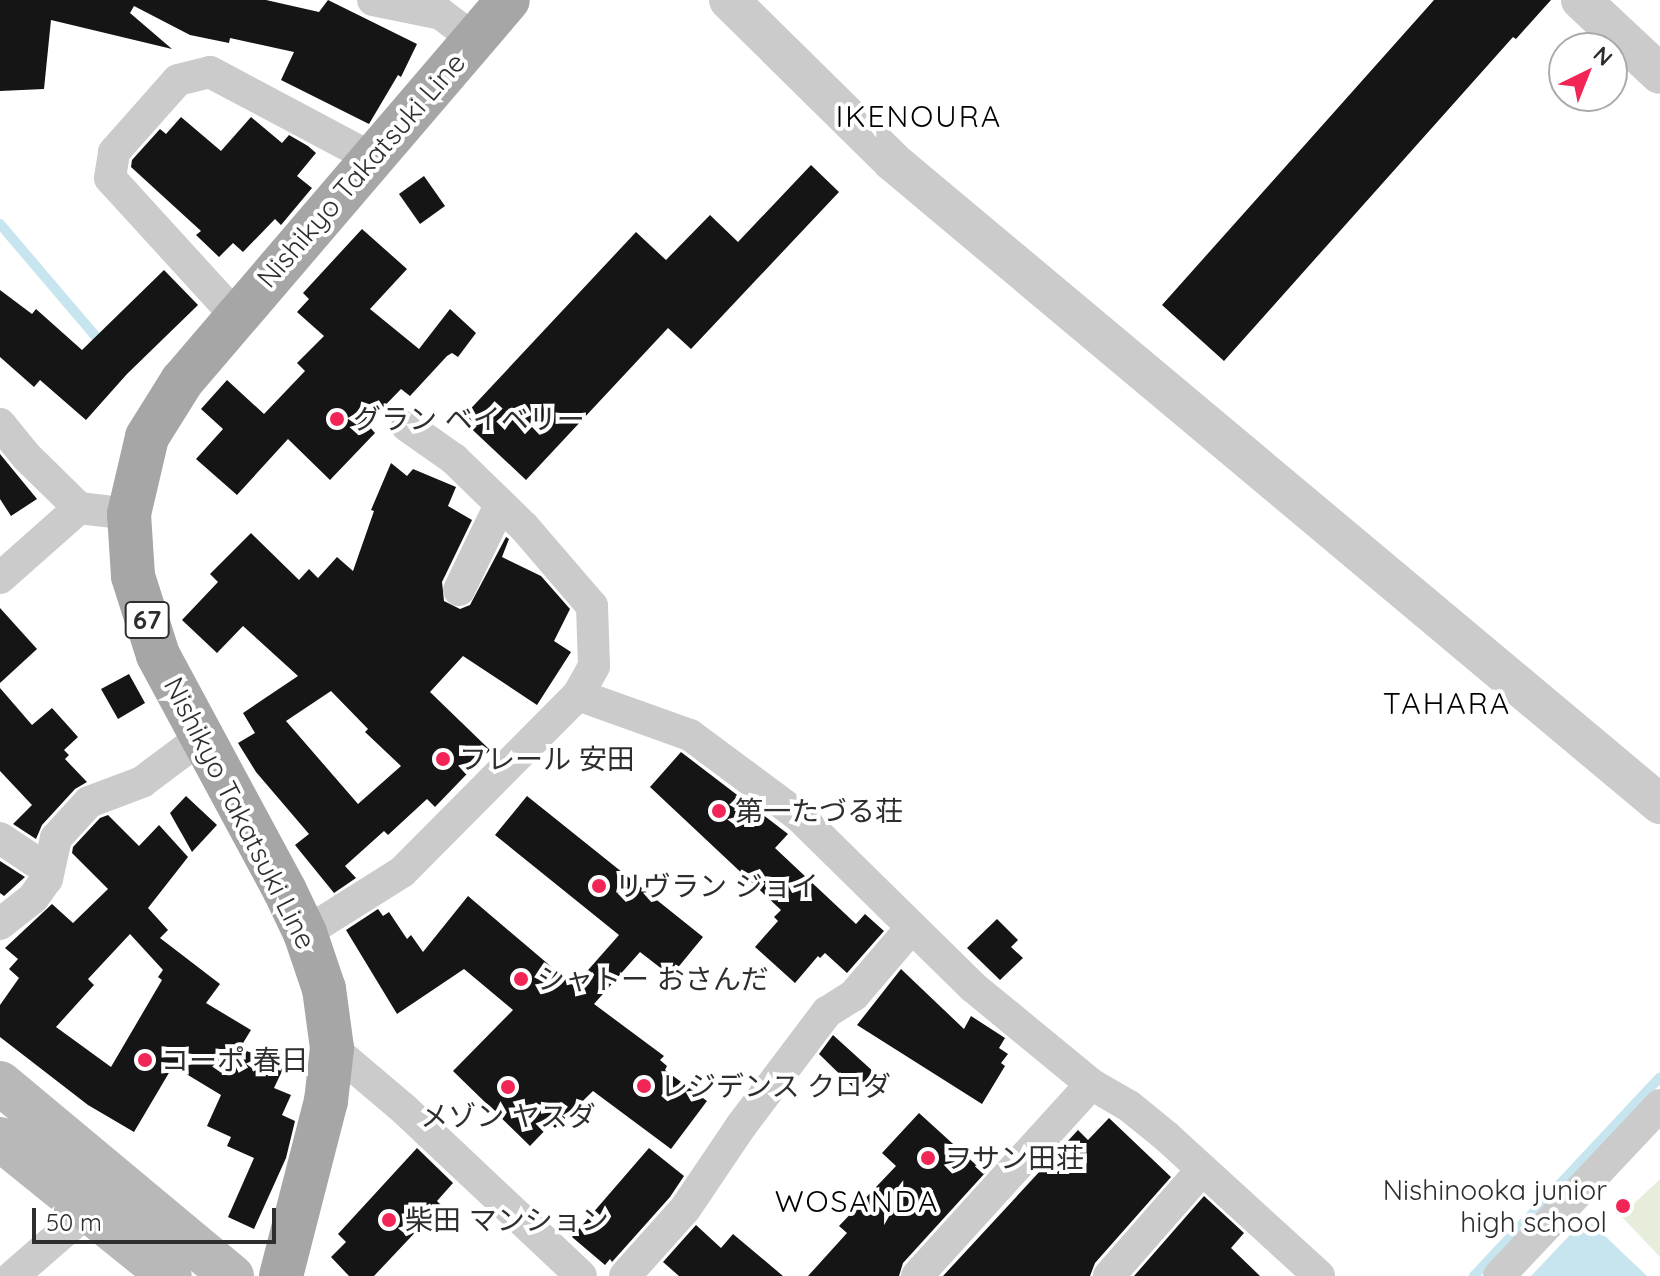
<!DOCTYPE html>
<html>
<head>
<meta charset="utf-8">
<style>
	body { margin:0 }
	#map { position:relative; width:1660px; height:1276px; overflow:hidden; background:#fff; font-family:Quicksand,"Noto Sans JP",sans-serif }
	div>[style] { position:absolute }
	[style*='--x'] { left:calc(var(--x)*1px); top:calc(var(--y)*1px); width:calc(var(--w)*1px); rotate:calc(var(--a)*1deg) }
	.green>* { inset:0; background:#e7eddb }
	.water>* { inset:0; background:#c6e5ee }
	.stream>* { height:10px; margin:-5px; padding:0 5px; transform-origin:5px; border-radius:5px; background:#c6e5ee }
	.building>* { inset:0; background:#151515 }
	.minor>* { height:32px; margin:-16px; padding:0 16px; transform-origin:16px; border-radius:16px; background:#cbcbcb }
	.tertiary>* { height:40px; margin:-20px; padding:0 20px; transform-origin:20px; border-radius:20px; background:#cbcbcb }
	.secondary>* { height:44px; margin:-22px; padding:0 22px; transform-origin:22px; border-radius:22px; background:#b8b8b8 }
	.primary>* { height:44px; margin:-22px; padding:0 22px; transform-origin:22px; border-radius:22px; background:#a6a6a6 }
	.dots>* { width:22px; height:22px; translate:-50% -50%; box-sizing:border-box; border:4px solid #fff; border-radius:50% }
	span { translate:-50% -50%; white-space:nowrap; text-align:center; line-height:1.15; -webkit-text-stroke:8px #fff; paint-order:stroke }
	.shield-label span { padding:2px 6px; background:#fff; border:2px solid; border-radius:6px; -webkit-text-stroke-width:0 }
	.shield-label { font-size:26px; color:#2e2e2e; font-weight:700 }
	.street-label { font-size:28px; color:#2e2e2e }
	.poi-label { font-size:28px; color:#2e2e2e }
	.left { translate:0 -50%; text-align:left }
	.right { translate:-100% -50%; text-align:right }
	.neighbourhood-label { font-size:30px; color:#000; letter-spacing:2px }
	.north { position:absolute; left:1548px; top:32px; width:80px; height:80px; box-sizing:border-box; background:#fff; border:2px solid #ababab; border-radius:50%; rotate:43deg; font-size:22px; font-weight:700; line-height:32px; text-align:center; color:#2e2e2e }
	.north::after { content:''; display:block; margin:auto; width:28px; height:36px; background:#f12556; clip-path:polygon(50% 0,100% 100%,50% 72%,0 100%) }
	.scale { position:absolute; left:32px; top:1208px; width:244px; height:36px; box-sizing:border-box; border:4px solid #2e2e2e; border-top:0; padding-left:10px; font-size:24px; line-height:28px; white-space:nowrap; color:#2e2e2e; -webkit-text-stroke:6px #fff; paint-order:stroke }
</style>
</head>
<body>
<div id="map">
	<div class="green">
		<i style="clip-path:polygon(1660px 1179px,1660px 1257px,1621px 1216px)"></i>
	</div>
	<div class="water">
		<i style="clip-path:polygon(1586px 1218px,1647px 1276px,1531px 1276px)"></i>
	</div>
	<div class="stream">
		<i style="--x:0;--y:224;--w:159;--a:49.6"></i>
		<i style="--x:1474;--y:1276;--w:272;--a:-46.9"></i>
	</div>
	<div class="building">
		<i style="clip-path:polygon(0 0,266px 0,319px 12px,328px 0,417px 44px,401px 77px,398px 75px,369px 124px,281px 80px,294px 52px,230px 38px,229px 43px,190px 35px,134px 6px,130px 13px,172px 49px,51px 20px,44px 89px,0 91px)"></i>
		<i style="clip-path:polygon(1434px 0,1551px 0,1516px 39px,1513px 37px,1224px 361px,1162px 305px)"></i>
		<i style="clip-path:polygon(181px 117px,221px 151px,251px 117px,282px 143px,289px 135px,308px 146px,316px 153px,297px 176px,312px 188px,281px 225px,275px 219px,243px 252px,233px 243px,219px 257px,196px 235px,201px 231px,131px 167px,132px 160px,160px 129px,166px 134px)"></i>
		<i style="clip-path:polygon(811px 165px,839px 192px,691px 349px,668px 328px,526px 480px,461px 419px,636px 232px,666px 260px,710px 215px,738px 242px)"></i>
		<i style="clip-path:polygon(424px 176px,445px 206px,420px 224px,399px 194px)"></i>
		<i style="clip-path:polygon(362px 229px,407px 269px,370px 309px,419px 349px,450px 309px,476px 333px,458px 357px,452px 353px,447px 356px,410px 396px,401px 389px,367px 424px,375px 433px,330px 480px,288px 439px,237px 495px,196px 459px,223px 429px,201px 409px,227px 380px,264px 414px,305px 371px,297px 363px,324px 336px,297px 312px,309px 299px,303px 293px)"></i>
		<i style="clip-path:polygon(164px 270px,198px 305px,127px 374px,86px 420px,40px 380px,34px 387px,0 357px,0 290px,32px 314px,36px 309px,82px 350px)"></i>
		<i style="clip-path:polygon(0 454px,37px 499px,11px 516px,0 499px)"></i>
		<i style="clip-path:polygon(evenodd,391px 463px,407px 476px,413px 469px,456px 487px,448px 506px,472px 520px,442px 582px,444px 601px,460px 609px,470px 605px,506px 537px,509px 539px,502px 557px,541px 576px,570px 609px,554px 641px,571px 652px,537px 705px,463px 656px,430px 692px,490px 750px,435px 807px,427px 799px,388px 835px,384px 831px,345px 866px,356px 878px,334px 893px,295px 845px,309px 834px,256px 772px,238px 743px,255px 733px,243px 713px,298px 676px,243px 626px,217px 653px,182px 620px,218px 582px,210px 574px,251px 533px,299px 580px,309px 569px,318px 578px,337px 557px,353px 571px,374px 511px,371px 510px,391px 463px,331px 691px,368px 729px,365px 732px,401px 766px,358px 804px,286px 721px,331px 691px)"></i>
		<i style="clip-path:polygon(0 608px,37px 649px,0 683px)"></i>
		<i style="clip-path:polygon(129px 674px,145px 703px,118px 719px,101px 689px)"></i>
		<i style="clip-path:polygon(0 688px,32px 725px,52px 708px,78px 737px,64px 750px,69px 755px,65px 759px,87px 782px,75px 789px,42px 825px,36px 839px,13px 824px,32px 805px,0 771px)"></i>
		<i style="clip-path:polygon(681px 752px,788px 834px,775px 848px,856px 924px,865px 914px,884px 931px,847px 973px,825px 953px,820px 958px,818px 956px,795px 983px,755px 947px,778px 921px,774px 917px,781px 910px,650px 787px)"></i>
		<i style="clip-path:polygon(186px 796px,217px 825px,192px 852px,170px 813px)"></i>
		<i style="clip-path:polygon(527px 796px,703px 937px,671px 976px,640px 952px,594px 1004px,664px 1056px,660px 1060px,667px 1066px,665px 1070px,707px 1101px,671px 1149px,593px 1091px,555px 1128px,551px 1124px,530px 1146px,453px 1071px,513px 1010px,464px 969px,397px 1014px,346px 930px,378px 909px,383px 916px,389px 912px,407px 939px,411px 935px,423px 952px,468px 896px,574px 986px,619px 935px,495px 835px)"></i>
		<i style="clip-path:polygon(evenodd,108px 815px,139px 846px,159px 825px,188px 857px,148px 908px,168px 930px,160px 938px,220px 984px,206px 1003px,251px 1030px,240px 1048px,284px 1067px,274px 1088px,291px 1095px,282px 1115px,295px 1121px,286px 1158px,254px 1229px,228px 1217px,254px 1158px,227px 1146px,231px 1137px,207px 1126px,221px 1095px,173px 1066px,134px 1132px,88px 1105px,0 1037px,0 1005px,19px 978px,9px 969px,18px 959px,5px 948px,52px 904px,73px 923px,108px 889px,72px 853px,73px 847px,100px 818px,108px 815px,130px 934px,163px 970px,158px 977px,162px 980px,111px 1067px,56px 1027px,94px 985px,88px 979px,130px 934px)"></i>
		<i style="clip-path:polygon(0 861px,25px 877px,4px 896px,0 893px)"></i>
		<i style="clip-path:polygon(997px 919px,1018px 940px,1011px 947px,1023px 958px,1000px 980px,967px 948px)"></i>
		<i style="clip-path:polygon(901px 969px,964px 1029px,971px 1016px,1005px 1038px,999px 1048px,1008px 1054px,1001px 1063px,1005px 1066px,982px 1104px,857px 1025px)"></i>
		<i style="clip-path:polygon(833px 1035px,876px 1074px,858px 1092px,819px 1054px)"></i>
		<i style="clip-path:polygon(919px 1113px,985px 1173px,903px 1263px,899px 1276px,808px 1276px,847px 1233px,839px 1226px,896px 1166px,882px 1153px)"></i>
		<i style="clip-path:polygon(1109px 1118px,1171px 1177px,1095px 1263px,1090px 1276px,943px 1276px,1078px 1130px,1088px 1140px)"></i>
		<i style="clip-path:polygon(417px 1148px,453px 1183px,437px 1201px,441px 1205px,374px 1276px,349px 1276px,331px 1257px,346px 1242px,338px 1234px)"></i>
		<i style="clip-path:polygon(649px 1148px,684px 1176px,670px 1197px,612px 1262px,610px 1259px,605px 1265px,572px 1237px)"></i>
		<i style="clip-path:polygon(1204px 1196px,1244px 1233px,1231px 1248px,1260px 1276px,1134px 1276px)"></i>
		<i style="clip-path:polygon(696px 1225px,721px 1248px,733px 1234px,783px 1276px,679px 1276px,663px 1262px)"></i>
	</div>
	<div class="minor">
		<i style="--x:373;--y:0;--w:69;--a:11.6"></i>
		<i style="--x:441;--y:14;--w:41;--a:37.1"></i>
		<i style="--x:235;--y:315;--w:185;--a:-132.4"></i>
		<i style="--x:110;--y:178;--w:26;--a:-81"></i>
		<i style="--x:114;--y:152;--w:96;--a:-48.4"></i>
		<i style="--x:178;--y:80;--w:33;--a:-14"></i>
		<i style="--x:210;--y:72;--w:183;--a:28"></i>
		<i style="--x:0;--y:424;--w:43;--a:50.7"></i>
		<i style="--x:27;--y:457;--w:73;--a:44.4"></i>
		<i style="--x:79;--y:508;--w:50;--a:6.8"></i>
		<i style="--x:0;--y:578;--w:106;--a:-41.5"></i>
		<i style="--x:459;--y:590;--w:94;--a:-64.2"></i>
		<i style="--x:578;--y:695;--w:119;--a:19.7"></i>
		<i style="--x:690;--y:735;--w:136;--a:36.6"></i>
		<i style="--x:799;--y:816;--w:244;--a:44.5"></i>
		<i style="--x:973;--y:987;--w:153;--a:39.4"></i>
		<i style="--x:1091;--y:1084;--w:44;--a:30.1"></i>
		<i style="--x:1129;--y:1106;--w:49;--a:39.2"></i>
		<i style="--x:1167;--y:1137;--w:206;--a:42.4"></i>
		<i style="--x:0;--y:838;--w:58;--a:33.7"></i>
		<i style="--x:0;--y:924;--w:42;--a:-38.2"></i>
		<i style="--x:33;--y:898;--w:24;--a:-54"></i>
		<i style="--x:47;--y:879;--w:42;--a:-77.6"></i>
		<i style="--x:56;--y:838;--w:49;--a:-47.5"></i>
		<i style="--x:89;--y:802;--w:57;--a:-20.7"></i>
		<i style="--x:142;--y:782;--w:75;--a:-36.9"></i>
		<i style="--x:305;--y:933;--w:115;--a:-32.2"></i>
		<i style="--x:402;--y:872;--w:250;--a:-45.2"></i>
		<i style="--x:578;--y:695;--w:33;--a:-61"></i>
		<i style="--x:594;--y:666;--w:60;--a:-91.9"></i>
		<i style="--x:592;--y:606;--w:104;--a:-130.7"></i>
		<i style="--x:524;--y:527;--w:98;--a:-135.8"></i>
		<i style="--x:454;--y:459;--w:57;--a:-144.9"></i>
		<i style="--x:332;--y:1048;--w:94;--a:40.3"></i>
		<i style="--x:404;--y:1109;--w:243;--a:43.3"></i>
		<i style="--x:13;--y:1276;--w:101;--a:-41"></i>
		<i style="--x:625;--y:1276;--w:90;--a:-48.2"></i>
		<i style="--x:685;--y:1209;--w:100;--a:-56"></i>
		<i style="--x:741;--y:1126;--w:143;--a:-53"></i>
		<i style="--x:827;--y:1012;--w:32;--a:-32"></i>
		<i style="--x:854;--y:995;--w:89;--a:-49.5"></i>
		<i style="--x:917;--y:1276;--w:259;--a:-47.8"></i>
		<i style="--x:1109;--y:1276;--w:140;--a:-48.8"></i>
		<i style="--x:1499;--y:1276;--w:235;--a:-46.7"></i>
	</div>
	<div class="tertiary">
		<i style="--x:729;--y:0;--w:229;--a:44.6"></i>
		<i style="--x:892;--y:161;--w:1002;--a:39.94"></i>
		<i style="--x:1581;--y:0;--w:108;--a:43.1"></i>
	</div>
	<div class="secondary">
		<i style="--x:0;--y:1083;--w:302;--a:39.8"></i>
		<i style="--x:0;--y:1139;--w:218;--a:38.9"></i>
	</div>
	<div class="primary">
		<i style="--x:281;--y:1276;--w:181;--a:-75.6"></i>
		<i style="--x:326;--y:1101;--w:53;--a:-83.5"></i>
		<i style="--x:332;--y:1048;--w:60;--a:-97.7"></i>
		<i style="--x:324;--y:989;--w:59;--a:-108.7"></i>
		<i style="--x:305;--y:933;--w:47;--a:-115.5"></i>
		<i style="--x:285;--y:891;--w:268;--a:-118.3"></i>
		<i style="--x:158;--y:655;--w:83;--a:-107.6"></i>
		<i style="--x:133;--y:576;--w:62;--a:-93.7"></i>
		<i style="--x:129;--y:514;--w:79;--a:-76.8"></i>
		<i style="--x:147;--y:437;--w:66;--a:-58"></i>
		<i style="--x:182;--y:381;--w:501;--a:-49.45"></i>
	</div>
	<div class="dots">
		<i style="left:337px;top:419px;background:#f12556"></i>
		<i style="left:443px;top:759px;background:#f12556"></i>
		<i style="left:719px;top:811px;background:#f12556"></i>
		<i style="left:599px;top:886px;background:#f12556"></i>
		<i style="left:521px;top:979px;background:#f12556"></i>
		<i style="left:145px;top:1060px;background:#f12556"></i>
		<i style="left:644px;top:1086px;background:#f12556"></i>
		<i style="left:508px;top:1087px;background:#f12556"></i>
		<i style="left:928px;top:1158px;background:#f12556"></i>
		<i style="left:1623px;top:1206px;background:#f12556"></i>
		<i style="left:389px;top:1220px;background:#f12556"></i>
	</div>
	<div class="shield-label">
		<span style="left:147px;top:620px">67</span>
	</div>
	<div class="street-label">
		<span style="left:361px;top:170px;rotate:-49deg">Nishikyo Takatsuki Line</span>
		<span style="left:240px;top:813px;rotate:63deg">Nishikyo Takatsuki Line</span>
	</div>
	<div class="poi-label">
		<span class="left" style="left:353px;top:419px">グラン ベイベリー</span>
		<span class="left" style="left:459px;top:759px">フレール 安田</span>
		<span class="left" style="left:735px;top:811px">第一たづる荘</span>
		<span class="left" style="left:615px;top:886px">リヴラン ジョイ</span>
		<span class="left" style="left:537px;top:979px">シャトー おさんだ</span>
		<span class="left" style="left:161px;top:1060px">コーポ 春日</span>
		<span class="left" style="left:660px;top:1086px">レジデンス クロダ</span>
		<span style="left:508px;top:1116px">メゾン ヤスダ</span>
		<span class="left" style="left:944px;top:1158px">ヲサン田荘</span>
		<span class="right" style="left:1607px;top:1206px">Nishinooka junior<br>high school</span>
		<span class="left" style="left:405px;top:1220px">柴田 マンション</span>
	</div>
	<div class="neighbourhood-label">
		<span style="left:919px;top:116px">IKENOURA</span>
		<span style="left:1447px;top:703px">TAHARA</span>
		<span style="left:857px;top:1201px">WOSANDA</span>
	</div>
	<div class="north">N</div>
	<div class="scale">50 m</div>
</div>
</body>
</html>
